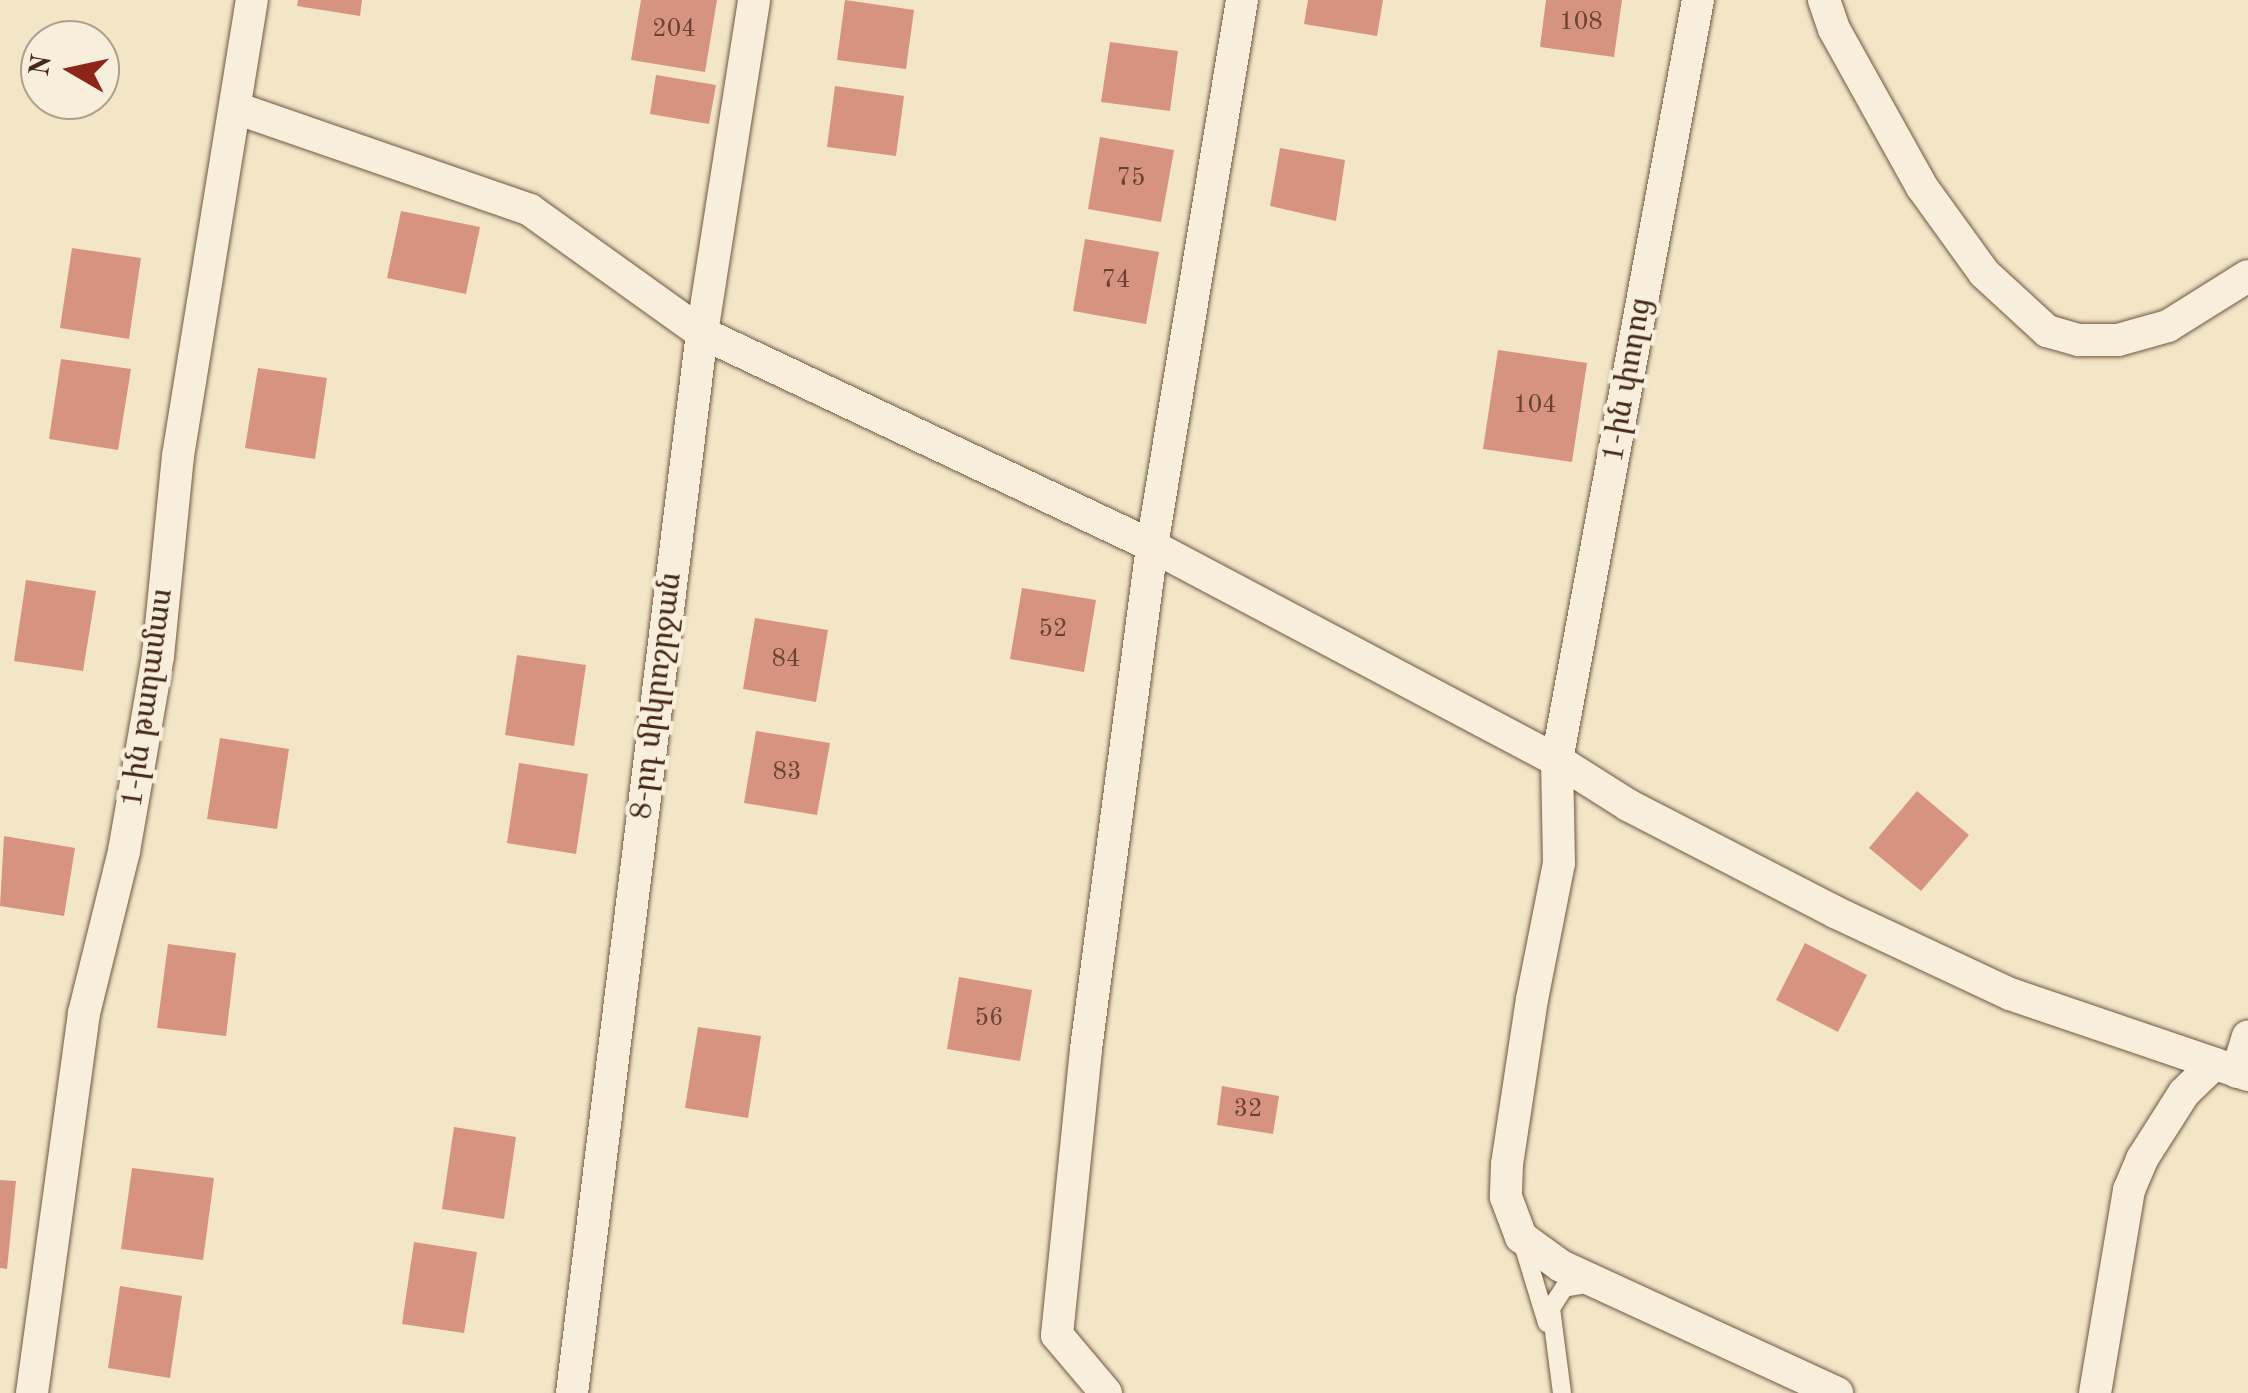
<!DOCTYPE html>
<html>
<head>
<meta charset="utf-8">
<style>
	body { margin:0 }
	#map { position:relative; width:2248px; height:1393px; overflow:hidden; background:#f3e6c7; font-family:"Old Standard TT","Noto Serif Armenian",serif }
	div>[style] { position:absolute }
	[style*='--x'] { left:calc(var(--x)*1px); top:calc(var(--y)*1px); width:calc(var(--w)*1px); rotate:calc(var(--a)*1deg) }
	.building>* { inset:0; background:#d59380 }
	.roads { filter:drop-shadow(0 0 2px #715842) drop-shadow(0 0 2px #715842) }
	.service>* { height:18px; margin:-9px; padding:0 9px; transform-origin:9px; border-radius:9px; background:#f7efdb }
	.minor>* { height:32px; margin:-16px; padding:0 16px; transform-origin:16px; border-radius:16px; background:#f7efdb }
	span { translate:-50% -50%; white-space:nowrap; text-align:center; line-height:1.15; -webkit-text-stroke:9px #f7efdb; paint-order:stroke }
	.number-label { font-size:25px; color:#6a4330 }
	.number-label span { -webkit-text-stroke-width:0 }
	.street-label { font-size:30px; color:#462816 }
	.north { position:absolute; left:20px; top:20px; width:100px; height:100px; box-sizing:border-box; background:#f7efdb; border:2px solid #b09f8c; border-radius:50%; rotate:279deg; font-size:28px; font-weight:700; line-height:40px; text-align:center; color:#462816 }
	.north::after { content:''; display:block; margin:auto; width:35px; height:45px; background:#8f2418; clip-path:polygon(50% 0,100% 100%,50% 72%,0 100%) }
</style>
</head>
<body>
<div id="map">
	<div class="building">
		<i style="clip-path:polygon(298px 0,362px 0,360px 16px,297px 6px)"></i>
		<i style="clip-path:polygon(641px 0,717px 0,705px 72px,631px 60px)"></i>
		<i style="clip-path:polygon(845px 0,914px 10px,906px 69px,837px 60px)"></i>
		<i style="clip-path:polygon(1308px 0,1383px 0,1377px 36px,1304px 24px)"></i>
		<i style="clip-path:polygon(1546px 0,1622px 0,1614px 57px,1540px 47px)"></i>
		<i style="clip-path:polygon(1110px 42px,1178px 51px,1170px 111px,1101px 102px)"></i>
		<i style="clip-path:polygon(656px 75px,716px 85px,709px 124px,650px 114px)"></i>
		<i style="clip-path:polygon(835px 86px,904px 96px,896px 156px,827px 147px)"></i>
		<i style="clip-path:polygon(1100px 137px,1174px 150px,1161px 222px,1088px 209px)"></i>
		<i style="clip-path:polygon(1280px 148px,1345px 160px,1336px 221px,1270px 206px)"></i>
		<i style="clip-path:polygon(401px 211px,480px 227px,466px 294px,387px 278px)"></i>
		<i style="clip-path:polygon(1085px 239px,1159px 252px,1146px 324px,1073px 311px)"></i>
		<i style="clip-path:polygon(72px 248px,141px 258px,129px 339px,60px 328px)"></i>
		<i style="clip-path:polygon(1498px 350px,1587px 363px,1572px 462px,1483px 449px)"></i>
		<i style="clip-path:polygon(61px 359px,131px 369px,118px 450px,49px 439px)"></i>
		<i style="clip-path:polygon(258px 368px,327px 378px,315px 459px,245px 448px)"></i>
		<i style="clip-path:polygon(26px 580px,96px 591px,83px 671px,14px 661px)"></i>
		<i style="clip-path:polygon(1022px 588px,1096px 600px,1084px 672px,1010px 659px)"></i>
		<i style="clip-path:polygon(755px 618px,828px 630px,816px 702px,743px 689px)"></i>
		<i style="clip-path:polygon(517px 655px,586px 665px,574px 746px,505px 735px)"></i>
		<i style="clip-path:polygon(756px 731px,830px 743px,817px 815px,744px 803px)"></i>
		<i style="clip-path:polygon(220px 738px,289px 749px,277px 829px,207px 819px)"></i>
		<i style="clip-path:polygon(519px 763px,588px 774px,576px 854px,507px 843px)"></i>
		<i style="clip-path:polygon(1917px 791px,1969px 835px,1921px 891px,1869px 848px)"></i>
		<i style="clip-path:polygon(4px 836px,75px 848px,64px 916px,0 906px)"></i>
		<i style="clip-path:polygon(1805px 943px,1867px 975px,1838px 1032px,1776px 1000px)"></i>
		<i style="clip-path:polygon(168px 944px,236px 953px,226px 1036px,157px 1028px)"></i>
		<i style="clip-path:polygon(959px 977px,1032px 990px,1020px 1061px,947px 1049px)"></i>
		<i style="clip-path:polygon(698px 1027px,761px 1036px,748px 1118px,685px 1108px)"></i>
		<i style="clip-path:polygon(1222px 1086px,1279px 1096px,1273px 1134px,1217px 1125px)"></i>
		<i style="clip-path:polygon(454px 1127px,516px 1137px,504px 1219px,442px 1209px)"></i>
		<i style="clip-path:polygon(132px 1168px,214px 1178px,203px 1260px,121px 1249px)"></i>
		<i style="clip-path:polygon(0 1180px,16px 1181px,7px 1269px,0 1268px)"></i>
		<i style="clip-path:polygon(414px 1242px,477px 1252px,464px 1333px,402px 1324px)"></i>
		<i style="clip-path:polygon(120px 1286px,182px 1296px,170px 1378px,108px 1368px)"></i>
	</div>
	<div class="roads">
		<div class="service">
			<i style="--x:1521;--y:1238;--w:89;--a:73"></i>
			<i style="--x:1562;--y:1393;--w:86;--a:-97.4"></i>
			<i style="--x:1551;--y:1308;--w:24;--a:-57"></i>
			<i style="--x:1564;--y:1288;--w:23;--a:-10"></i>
		</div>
		<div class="minor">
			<i style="--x:1698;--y:0;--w:773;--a:100.51"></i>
			<i style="--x:1557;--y:760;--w:103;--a:88.9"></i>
			<i style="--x:1559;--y:863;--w:139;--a:101.2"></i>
			<i style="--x:1532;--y:999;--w:167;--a:98.6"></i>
			<i style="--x:1507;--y:1164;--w:33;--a:92"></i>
			<i style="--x:1506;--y:1197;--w:43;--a:69.4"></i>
			<i style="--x:1521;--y:1237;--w:49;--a:35.9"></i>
			<i style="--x:1561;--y:1266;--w:304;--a:24.7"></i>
			<i style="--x:1824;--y:0;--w:31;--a:71"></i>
			<i style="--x:1834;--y:29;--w:181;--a:60.9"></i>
			<i style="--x:1922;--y:187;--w:106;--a:54.2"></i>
			<i style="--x:1984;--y:273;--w:86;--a:42.6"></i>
			<i style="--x:2047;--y:331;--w:33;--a:16"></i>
			<i style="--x:2079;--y:340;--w:39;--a:0"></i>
			<i style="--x:2118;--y:340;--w:52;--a:-15.6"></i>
			<i style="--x:2168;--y:326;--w:94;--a:-32"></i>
			<i style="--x:236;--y:108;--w:311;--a:19.1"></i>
			<i style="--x:530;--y:210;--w:211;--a:35.6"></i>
			<i style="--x:702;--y:333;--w:498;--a:25.3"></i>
			<i style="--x:1152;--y:546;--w:458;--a:27.9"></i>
			<i style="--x:1557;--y:760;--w:84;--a:32.4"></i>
			<i style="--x:1628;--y:805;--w:233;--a:27.3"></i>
			<i style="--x:1835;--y:912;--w:193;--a:25.1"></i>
			<i style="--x:2010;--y:994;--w:251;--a:18.8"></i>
			<i style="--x:2237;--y:1072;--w:37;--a:-73"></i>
			<i style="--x:32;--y:1393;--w:384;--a:-82.2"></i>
			<i style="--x:84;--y:1013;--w:167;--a:-76.1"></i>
			<i style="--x:124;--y:851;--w:198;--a:-80.1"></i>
			<i style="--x:158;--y:656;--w:201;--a:-84.3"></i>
			<i style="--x:178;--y:456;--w:462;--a:-80.8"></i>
			<i style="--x:572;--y:1393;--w:1068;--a:-83.01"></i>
			<i style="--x:702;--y:333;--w:337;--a:-81.1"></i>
			<i style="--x:1106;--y:1393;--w:76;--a:-130.2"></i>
			<i style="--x:1057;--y:1335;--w:287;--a:-84.2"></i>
			<i style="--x:1086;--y:1049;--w:507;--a:-82.52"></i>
			<i style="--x:1152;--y:546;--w:553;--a:-80.64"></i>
			<i style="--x:2095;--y:1393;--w:206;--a:-80.5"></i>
			<i style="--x:2129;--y:1190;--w:34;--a:-67"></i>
			<i style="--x:2142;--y:1159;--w:78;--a:-57.5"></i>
			<i style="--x:2184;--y:1093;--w:42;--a:-44"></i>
		</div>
	</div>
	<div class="number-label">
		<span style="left:1581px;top:23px">108</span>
		<span style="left:674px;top:30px">204</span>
		<span style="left:1131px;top:179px">75</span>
		<span style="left:1116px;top:281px">74</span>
		<span style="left:1535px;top:406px">104</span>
		<span style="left:1053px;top:630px">52</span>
		<span style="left:786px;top:660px">84</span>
		<span style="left:787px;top:773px">83</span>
		<span style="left:989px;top:1019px">56</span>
		<span style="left:1248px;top:1110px">32</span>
	</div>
	<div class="street-label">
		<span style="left:1628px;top:380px;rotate:-80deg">1-ին փողոց</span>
		<span style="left:657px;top:696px;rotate:-83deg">8-րդ միկրոշրջան</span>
		<span style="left:148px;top:698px;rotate:-82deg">1-ին թաղամաս</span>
	</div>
	<div class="north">N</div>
</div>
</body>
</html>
